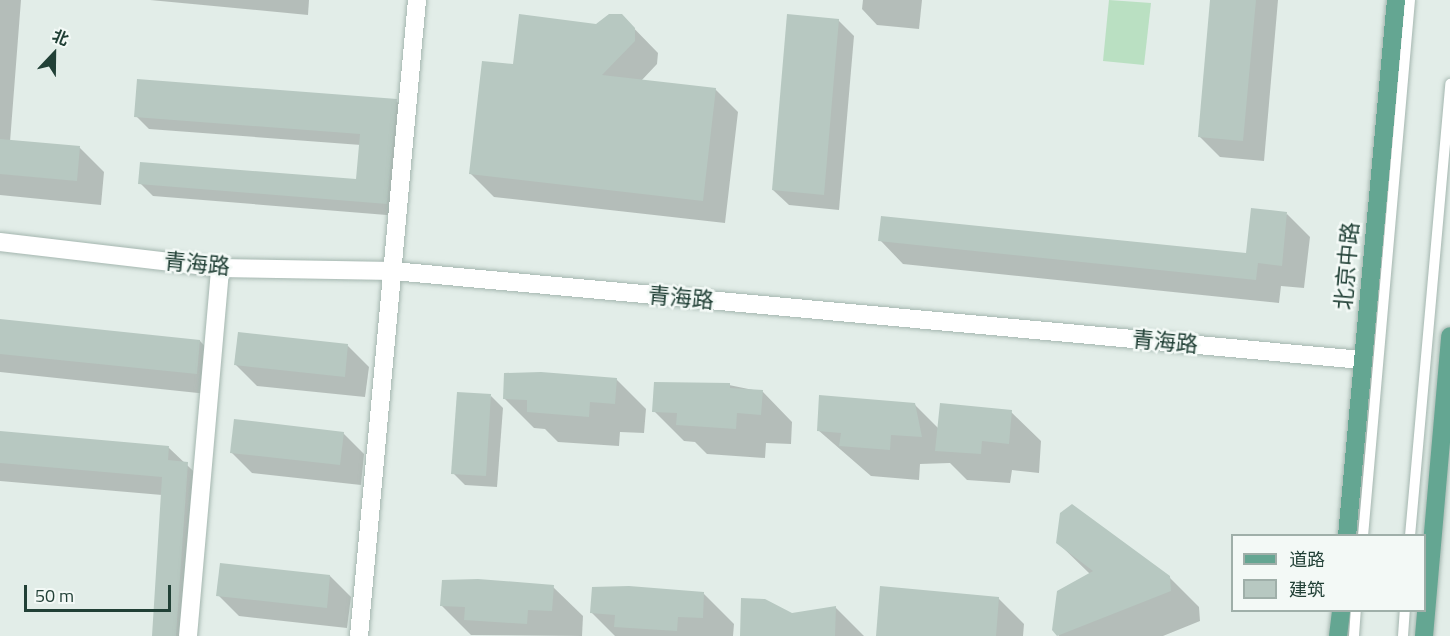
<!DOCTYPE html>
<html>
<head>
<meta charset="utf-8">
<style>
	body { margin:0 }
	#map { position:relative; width:1450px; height:636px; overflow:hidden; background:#e2ede8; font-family:"Titillium Web","Noto Sans SC",sans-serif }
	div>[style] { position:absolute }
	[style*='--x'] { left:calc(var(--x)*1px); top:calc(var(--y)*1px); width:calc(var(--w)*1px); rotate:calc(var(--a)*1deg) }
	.green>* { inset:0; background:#bae0c2 }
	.shadow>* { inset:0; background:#0003 }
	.building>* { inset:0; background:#b7c8c1 }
	.roads { filter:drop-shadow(0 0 2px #a4b6af) drop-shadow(0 0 2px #a4b6af) }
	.service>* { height:10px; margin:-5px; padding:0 5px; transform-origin:5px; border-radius:5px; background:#fff }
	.minor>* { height:18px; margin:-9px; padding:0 9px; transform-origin:9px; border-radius:9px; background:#fff }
	.primary>* { height:18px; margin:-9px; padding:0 9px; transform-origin:9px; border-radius:9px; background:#64a692 }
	span { translate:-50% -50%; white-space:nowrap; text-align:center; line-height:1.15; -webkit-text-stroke:5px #f3f9f6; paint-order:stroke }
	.street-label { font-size:22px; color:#214036 }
	.legend { position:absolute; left:1231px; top:534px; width:195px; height:78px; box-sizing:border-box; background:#f3f9f6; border:2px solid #9fafa9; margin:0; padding:8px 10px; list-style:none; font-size:18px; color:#214036 }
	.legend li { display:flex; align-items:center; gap:12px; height:30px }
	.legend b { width:30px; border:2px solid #9fafa9 }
	.north { position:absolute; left:24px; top:24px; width:60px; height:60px; -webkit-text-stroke:4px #f3f9f6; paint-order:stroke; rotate:22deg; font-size:16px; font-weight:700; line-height:24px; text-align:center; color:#214036 }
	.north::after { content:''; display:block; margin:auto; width:21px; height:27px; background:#214036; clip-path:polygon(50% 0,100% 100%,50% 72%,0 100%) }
	.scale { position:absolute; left:24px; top:585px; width:147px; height:27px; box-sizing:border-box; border:3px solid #214036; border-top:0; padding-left:8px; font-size:18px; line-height:21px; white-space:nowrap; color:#214036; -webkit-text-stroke:4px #f3f9f6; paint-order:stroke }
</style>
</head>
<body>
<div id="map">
	<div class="green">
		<i style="clip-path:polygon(1109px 0,1151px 3px,1144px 65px,1103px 61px)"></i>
	</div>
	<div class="shadow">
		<i style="clip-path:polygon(0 0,21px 0,10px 142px,80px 148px,104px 172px,101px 205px,0 195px)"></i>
		<i style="clip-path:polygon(150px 0,309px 0,308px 15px)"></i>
		<i style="clip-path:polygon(863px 0,922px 0,919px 29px,877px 25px,862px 9px)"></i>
		<i style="clip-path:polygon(1212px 0,1278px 0,1264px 161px,1220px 157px,1199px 136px)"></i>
		<i style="clip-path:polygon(622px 16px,658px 53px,657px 64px,641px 81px,715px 89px,738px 112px,725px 223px,494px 197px,471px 174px,514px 66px)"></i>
		<i style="clip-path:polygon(838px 20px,854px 36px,839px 210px,789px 205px,773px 190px)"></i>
		<i style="clip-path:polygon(396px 101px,409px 113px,399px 216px,153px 196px,140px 183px,358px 180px,361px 145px,149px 129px,136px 116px)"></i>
		<i style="clip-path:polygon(1287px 214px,1310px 237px,1304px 288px,1281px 286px,1279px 303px,903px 264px,880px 240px,1247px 254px)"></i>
		<i style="clip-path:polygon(0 321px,200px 341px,220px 362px,217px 395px,0 372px)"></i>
		<i style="clip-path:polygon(348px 346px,369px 367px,365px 397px,257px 386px,236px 365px)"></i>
		<i style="clip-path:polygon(616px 379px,646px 409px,644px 433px,620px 432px,619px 446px,558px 442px,545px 429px,534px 428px,504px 398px)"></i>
		<i style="clip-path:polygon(729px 385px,763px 392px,792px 422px,791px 444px,766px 443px,765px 458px,707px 454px,695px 442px,684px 441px,654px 411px)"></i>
		<i style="clip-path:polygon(491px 396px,503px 408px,497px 487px,465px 485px,453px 473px)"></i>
		<i style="clip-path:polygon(914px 404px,939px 429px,1011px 412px,1041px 441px,1039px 473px,1012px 470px,1010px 483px,967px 480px,950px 463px,920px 464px,919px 480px,871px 476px,818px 430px)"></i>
		<i style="clip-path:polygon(0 433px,169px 448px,208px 485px,197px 636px,153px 636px,162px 495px,0 481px)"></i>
		<i style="clip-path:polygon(343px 433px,364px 454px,361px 485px,252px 473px,231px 452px)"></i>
		<i style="clip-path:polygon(1057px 542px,1169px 577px,1199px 607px,1200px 621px,1163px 636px,1059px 636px,1054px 629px,1090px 574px)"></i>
		<i style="clip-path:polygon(330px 576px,351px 597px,347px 628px,239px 616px,218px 595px)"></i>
		<i style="clip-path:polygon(553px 587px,583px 616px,582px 636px,471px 635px,441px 605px)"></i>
		<i style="clip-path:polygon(704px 594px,734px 624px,733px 636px,615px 636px,592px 613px)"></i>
		<i style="clip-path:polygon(998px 598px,1024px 624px,1023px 636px,877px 636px)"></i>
		<i style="clip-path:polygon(836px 608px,864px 636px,741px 636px,792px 614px)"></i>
	</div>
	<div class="building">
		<i style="clip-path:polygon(1210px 0,1256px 0,1243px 141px,1198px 137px)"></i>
		<i style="clip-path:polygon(519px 14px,596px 24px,609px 14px,622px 14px,635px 28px,635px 41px,602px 75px,716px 88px,703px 201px,469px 174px,482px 61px,513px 64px)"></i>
		<i style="clip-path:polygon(787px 14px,839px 19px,824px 195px,772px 190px)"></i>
		<i style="clip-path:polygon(137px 79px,397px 99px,387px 204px,138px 184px,140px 162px,356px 179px,360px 134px,134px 117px)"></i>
		<i style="clip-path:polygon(0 139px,80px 146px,77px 181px,0 174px)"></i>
		<i style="clip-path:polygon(1251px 208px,1287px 212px,1282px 266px,1258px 263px,1256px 280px,878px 241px,881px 216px,1246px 253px)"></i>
		<i style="clip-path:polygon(0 319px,200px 340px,197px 374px,0 354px)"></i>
		<i style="clip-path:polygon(238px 332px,348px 344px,345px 377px,234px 365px)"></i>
		<i style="clip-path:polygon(541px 372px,617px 378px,615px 404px,590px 402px,589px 417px,527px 412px,527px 400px,503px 399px,504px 373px)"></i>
		<i style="clip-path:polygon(654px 382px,730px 383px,730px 388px,763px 390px,761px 415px,737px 413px,736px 429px,676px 425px,677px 413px,652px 412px)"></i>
		<i style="clip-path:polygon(457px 392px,491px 394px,486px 476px,451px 474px)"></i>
		<i style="clip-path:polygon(819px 395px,915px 403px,922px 437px,891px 435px,890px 450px,839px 446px,841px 433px,817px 431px)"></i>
		<i style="clip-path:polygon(940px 403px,1012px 410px,1009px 444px,982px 441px,981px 454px,935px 451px)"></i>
		<i style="clip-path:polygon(234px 419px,344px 432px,340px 465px,230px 453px)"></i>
		<i style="clip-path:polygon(0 431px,169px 446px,168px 460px,188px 462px,176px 636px,152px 636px,162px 477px,0 463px)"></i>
		<i style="clip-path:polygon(1072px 504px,1170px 576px,1171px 591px,1057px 636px,1052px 630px,1057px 591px,1093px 571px,1056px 543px,1060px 513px)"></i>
		<i style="clip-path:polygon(220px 563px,330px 575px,327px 608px,216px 596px)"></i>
		<i style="clip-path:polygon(478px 579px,554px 585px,552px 611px,528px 610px,527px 624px,464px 620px,465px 607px,440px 606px,442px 580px)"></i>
		<i style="clip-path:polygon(629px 586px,704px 592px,703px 618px,678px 617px,677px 631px,614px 627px,615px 615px,590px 613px,592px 587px)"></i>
		<i style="clip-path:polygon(880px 586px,999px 597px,996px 636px,876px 636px)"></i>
		<i style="clip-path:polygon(741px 598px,765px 599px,792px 613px,836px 606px,835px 636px,740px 636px)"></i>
	</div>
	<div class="roads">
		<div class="service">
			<i style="--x:1363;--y:536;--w:538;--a:-84.99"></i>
			<i style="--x:1410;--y:536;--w:454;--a:-84.9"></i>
			<i style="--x:1354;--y:636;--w:26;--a:-86"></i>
			<i style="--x:1403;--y:636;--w:26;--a:-86"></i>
		</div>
		<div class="minor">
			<i style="--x:0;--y:242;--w:222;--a:6.7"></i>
			<i style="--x:220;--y:268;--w:173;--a:1"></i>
			<i style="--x:393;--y:271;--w:973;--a:5.25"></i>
			<i style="--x:188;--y:636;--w:369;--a:-85"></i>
			<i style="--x:359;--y:636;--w:639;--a:-84.79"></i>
		</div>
		<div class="primary">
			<i style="--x:1347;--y:536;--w:538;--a:-84.78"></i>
			<i style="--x:1338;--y:636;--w:26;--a:-83"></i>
			<i style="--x:1424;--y:636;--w:301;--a:-85"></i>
		</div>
	</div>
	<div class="street-label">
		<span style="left:197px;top:264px;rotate:5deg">青海路</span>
		<span style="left:1347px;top:266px;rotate:-85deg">北京中路</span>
		<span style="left:681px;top:298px;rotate:5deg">青海路</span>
		<span style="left:1165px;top:342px;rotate:5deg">青海路</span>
	</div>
	<ul class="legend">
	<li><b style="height:8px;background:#64a692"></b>道路</li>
	<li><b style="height:16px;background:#b7c8c1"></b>建筑</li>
	</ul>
	<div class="north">北</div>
	<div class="scale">50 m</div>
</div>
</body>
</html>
